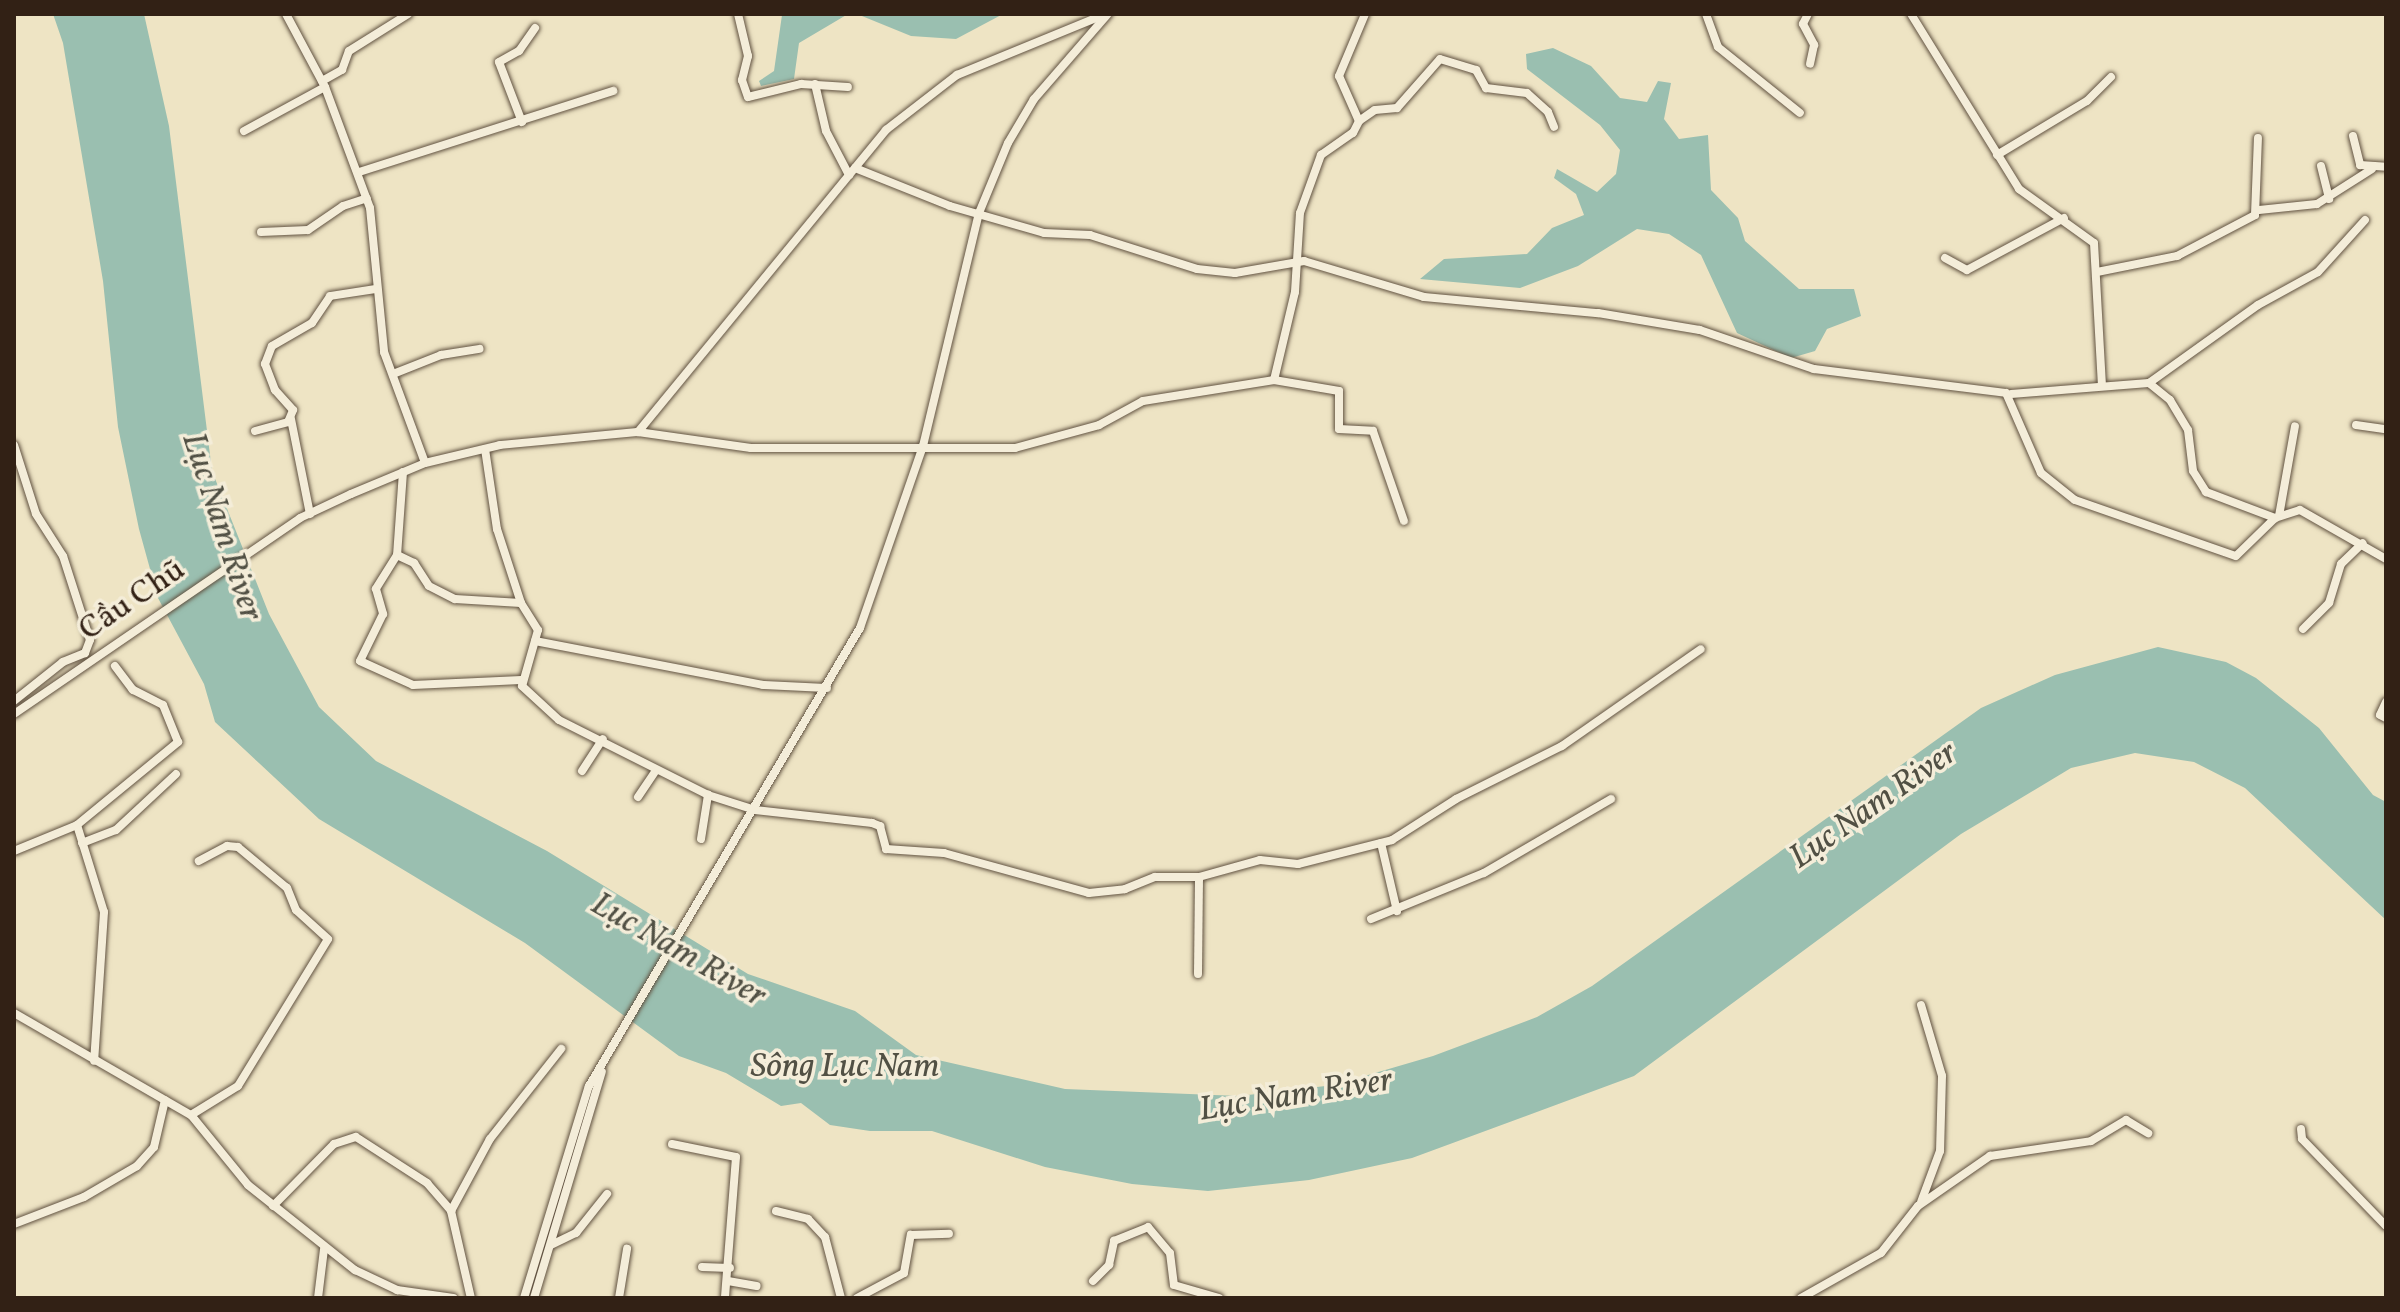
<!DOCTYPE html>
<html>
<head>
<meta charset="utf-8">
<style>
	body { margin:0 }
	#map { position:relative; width:2400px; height:1312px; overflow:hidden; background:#eee4c4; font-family:Vollkorn,serif }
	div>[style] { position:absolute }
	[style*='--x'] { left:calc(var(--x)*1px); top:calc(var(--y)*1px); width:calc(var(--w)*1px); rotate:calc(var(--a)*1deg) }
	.water>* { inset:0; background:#9abfb0 }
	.roads { filter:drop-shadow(0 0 2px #615241) drop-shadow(0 0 2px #615241) }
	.minor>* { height:8px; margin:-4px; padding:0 4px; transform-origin:4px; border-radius:4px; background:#f4edd9 }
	span { translate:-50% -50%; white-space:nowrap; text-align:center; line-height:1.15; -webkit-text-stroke:7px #f4edd9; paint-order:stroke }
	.street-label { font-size:32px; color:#322115 }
	.water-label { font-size:34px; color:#515044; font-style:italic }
	.frame { position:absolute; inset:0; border:16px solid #322115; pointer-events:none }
</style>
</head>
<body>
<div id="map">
	<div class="water">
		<i style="clip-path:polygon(53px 14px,144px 14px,169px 126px,212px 471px,269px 614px,319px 707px,376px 761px,547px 851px,748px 974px,855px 1011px,916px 1055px,1065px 1089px,1239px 1096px,1334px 1085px,1433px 1056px,1537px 1017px,1592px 986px,1981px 708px,2055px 675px,2158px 647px,2226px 662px,2256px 678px,2319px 728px,2373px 795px,2386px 802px,2386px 920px,2245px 788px,2194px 762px,2135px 753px,2071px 768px,1961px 834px,1634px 1076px,1412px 1158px,1309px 1180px,1208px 1191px,1132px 1184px,1045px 1167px,932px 1131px,870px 1131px,830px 1125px,801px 1103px,781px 1106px,726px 1073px,679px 1056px,525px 943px,319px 819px,215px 722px,204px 684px,158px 598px,139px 529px,118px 427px,103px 281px,63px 43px)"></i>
		<i style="clip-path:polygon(848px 14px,799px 43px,794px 79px,761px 86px,759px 81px,774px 71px,782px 15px)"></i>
		<i style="clip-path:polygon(857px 14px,1003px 14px,956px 39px,911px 36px)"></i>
		<i style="clip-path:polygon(1553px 48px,1591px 66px,1620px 98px,1647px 102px,1658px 81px,1671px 83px,1664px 119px,1679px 139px,1708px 135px,1711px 190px,1738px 218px,1745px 241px,1799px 289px,1854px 289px,1861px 316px,1827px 329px,1815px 351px,1791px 358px,1737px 333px,1701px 255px,1669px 234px,1637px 229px,1578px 266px,1520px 288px,1420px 279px,1444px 259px,1527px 254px,1552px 228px,1584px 215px,1576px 194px,1554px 178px,1557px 169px,1597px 192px,1616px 174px,1620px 150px,1600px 125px,1527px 69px,1526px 54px)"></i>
	</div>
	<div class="roads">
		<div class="minor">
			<i style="--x:286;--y:14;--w:83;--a:61.9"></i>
			<i style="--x:325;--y:87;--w:129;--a:69.6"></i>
			<i style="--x:370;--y:208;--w:145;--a:84.4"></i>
			<i style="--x:384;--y:352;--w:118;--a:69.7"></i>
			<i style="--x:738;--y:14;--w:43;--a:76.6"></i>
			<i style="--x:748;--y:56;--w:25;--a:104"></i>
			<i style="--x:742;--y:80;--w:18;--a:71"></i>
			<i style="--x:748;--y:97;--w:55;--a:-13.8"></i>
			<i style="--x:801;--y:84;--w:47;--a:3.7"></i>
			<i style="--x:1706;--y:14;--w:35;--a:70"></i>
			<i style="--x:1718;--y:47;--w:105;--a:38.8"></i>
			<i style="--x:1808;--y:14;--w:11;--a:117"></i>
			<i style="--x:1803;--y:24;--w:24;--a:62"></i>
			<i style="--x:1814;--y:45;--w:19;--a:102"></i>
			<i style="--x:1911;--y:14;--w:206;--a:58.3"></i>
			<i style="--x:2019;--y:189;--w:92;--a:35.8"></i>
			<i style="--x:2094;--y:243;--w:142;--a:86.8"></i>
			<i style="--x:322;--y:81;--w:23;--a:-29"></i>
			<i style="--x:342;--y:70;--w:20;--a:-70"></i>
			<i style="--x:349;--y:51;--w:70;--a:-32.1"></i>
			<i style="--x:815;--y:84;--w:48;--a:76.8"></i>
			<i style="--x:826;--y:131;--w:50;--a:62.4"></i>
			<i style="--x:1359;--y:121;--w:19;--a:-35"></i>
			<i style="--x:1375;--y:110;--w:22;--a:-5"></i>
			<i style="--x:1397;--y:108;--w:65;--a:-48.7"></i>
			<i style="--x:1440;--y:59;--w:38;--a:17"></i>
			<i style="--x:1476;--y:70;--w:21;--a:61"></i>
			<i style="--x:1486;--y:88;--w:41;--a:7"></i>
			<i style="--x:1527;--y:93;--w:28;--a:42"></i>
			<i style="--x:1548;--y:112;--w:16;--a:68"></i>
			<i style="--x:522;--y:122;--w:64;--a:-111"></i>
			<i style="--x:499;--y:62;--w:23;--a:-29"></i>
			<i style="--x:519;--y:51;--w:28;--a:-55"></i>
			<i style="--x:244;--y:131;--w:92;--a:-28.5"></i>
			<i style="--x:2353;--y:136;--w:30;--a:76"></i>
			<i style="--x:2360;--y:165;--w:26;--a:4"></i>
			<i style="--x:1997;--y:155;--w:105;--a:-31"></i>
			<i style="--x:2087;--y:101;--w:34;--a:-45"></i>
			<i style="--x:2321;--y:166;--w:34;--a:76"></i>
			<i style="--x:855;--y:168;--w:102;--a:21.8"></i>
			<i style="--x:950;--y:206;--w:98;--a:16"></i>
			<i style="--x:1044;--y:233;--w:46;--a:2.5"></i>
			<i style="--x:1090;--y:235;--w:112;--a:17.6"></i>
			<i style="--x:1197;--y:269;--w:38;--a:6"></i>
			<i style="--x:1235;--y:273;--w:70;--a:-9.9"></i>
			<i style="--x:1304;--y:261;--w:125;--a:16.7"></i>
			<i style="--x:1424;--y:297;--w:175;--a:5.3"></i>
			<i style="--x:1598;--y:313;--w:103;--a:9.5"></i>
			<i style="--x:1700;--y:330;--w:120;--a:18.9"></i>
			<i style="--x:1814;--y:369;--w:193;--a:7.1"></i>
			<i style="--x:2006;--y:393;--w:87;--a:66.4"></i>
			<i style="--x:2041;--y:473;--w:43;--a:38.5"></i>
			<i style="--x:2075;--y:500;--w:170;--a:19.2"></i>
			<i style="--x:2236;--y:556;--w:54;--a:-44.3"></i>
			<i style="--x:2275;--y:518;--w:26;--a:-18"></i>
			<i style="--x:2300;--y:510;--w:99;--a:29.7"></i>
			<i style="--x:359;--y:172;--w:267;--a:-17.7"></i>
			<i style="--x:2259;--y:210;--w:58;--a:-5.9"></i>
			<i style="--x:2317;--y:204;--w:65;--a:-32.5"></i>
			<i style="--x:261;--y:232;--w:47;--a:-2.4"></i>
			<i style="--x:308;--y:230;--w:42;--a:-34.4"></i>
			<i style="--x:343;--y:206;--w:25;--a:-18"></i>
			<i style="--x:1945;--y:258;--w:25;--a:29"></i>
			<i style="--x:1967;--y:270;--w:110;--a:-28.2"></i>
			<i style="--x:2097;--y:272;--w:82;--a:-11.3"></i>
			<i style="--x:2177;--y:256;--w:88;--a:-27.7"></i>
			<i style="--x:2255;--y:215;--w:77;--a:-87.8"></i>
			<i style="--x:393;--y:374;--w:52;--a:-21.6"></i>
			<i style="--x:441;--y:355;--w:39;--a:-9"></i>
			<i style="--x:1274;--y:380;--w:90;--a:-76.6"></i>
			<i style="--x:1295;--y:292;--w:79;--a:-86.4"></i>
			<i style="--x:1300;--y:213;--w:62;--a:-70.1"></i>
			<i style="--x:1321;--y:155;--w:39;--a:-35"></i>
			<i style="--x:1353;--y:133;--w:13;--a:-63"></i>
			<i style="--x:1359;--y:121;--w:49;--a:-114"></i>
			<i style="--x:1339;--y:76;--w:67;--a:-67.2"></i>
			<i style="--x:2149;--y:383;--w:134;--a:-35.6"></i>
			<i style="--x:2258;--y:305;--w:68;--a:-28.8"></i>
			<i style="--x:2318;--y:272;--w:70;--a:-47.9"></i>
			<i style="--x:2011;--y:394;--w:138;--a:-4.6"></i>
			<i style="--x:2149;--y:383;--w:27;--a:39"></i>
			<i style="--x:2170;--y:400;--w:35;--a:59"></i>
			<i style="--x:2188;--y:430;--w:41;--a:83"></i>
			<i style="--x:2193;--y:471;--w:25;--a:58"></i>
			<i style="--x:2206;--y:492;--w:74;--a:20.6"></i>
			<i style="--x:291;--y:419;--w:97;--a:78.7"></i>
			<i style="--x:2356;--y:425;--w:30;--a:8"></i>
			<i style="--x:255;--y:431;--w:34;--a:-15"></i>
			<i style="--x:288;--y:422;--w:13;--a:-67"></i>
			<i style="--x:293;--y:410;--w:27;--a:-132"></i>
			<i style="--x:275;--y:390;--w:28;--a:-111"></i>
			<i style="--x:265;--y:364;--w:19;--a:-69"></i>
			<i style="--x:272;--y:346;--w:46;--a:-29.9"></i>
			<i style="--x:312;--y:323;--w:32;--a:-56"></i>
			<i style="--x:330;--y:296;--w:47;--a:-8.7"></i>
			<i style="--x:638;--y:432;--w:114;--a:8.1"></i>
			<i style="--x:751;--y:448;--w:264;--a:0"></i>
			<i style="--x:1015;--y:448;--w:87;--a:-15.3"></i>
			<i style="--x:1099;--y:425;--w:50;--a:-28.6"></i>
			<i style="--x:1143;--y:401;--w:133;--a:-9.1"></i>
			<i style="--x:1274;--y:380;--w:66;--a:9.6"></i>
			<i style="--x:1339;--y:391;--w:38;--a:90"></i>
			<i style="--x:1339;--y:429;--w:34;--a:3"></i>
			<i style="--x:1373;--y:431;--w:95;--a:71"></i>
			<i style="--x:14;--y:445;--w:72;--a:72.3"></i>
			<i style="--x:36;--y:514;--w:50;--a:57.3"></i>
			<i style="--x:63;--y:556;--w:88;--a:72.2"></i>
			<i style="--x:90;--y:640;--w:14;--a:111"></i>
			<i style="--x:85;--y:653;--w:24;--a:158"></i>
			<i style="--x:63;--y:662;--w:63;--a:141.5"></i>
			<i style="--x:485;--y:449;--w:81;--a:81.5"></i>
			<i style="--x:497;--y:529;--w:78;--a:72"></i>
			<i style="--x:521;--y:603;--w:32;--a:58"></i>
			<i style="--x:538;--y:630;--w:58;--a:105.9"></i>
			<i style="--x:522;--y:686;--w:50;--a:42.6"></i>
			<i style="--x:559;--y:720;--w:167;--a:26.7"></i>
			<i style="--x:708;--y:795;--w:49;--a:17.7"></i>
			<i style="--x:755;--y:810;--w:118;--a:6.3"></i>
			<i style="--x:872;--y:823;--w:9;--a:21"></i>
			<i style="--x:880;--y:826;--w:24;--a:75"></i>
			<i style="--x:886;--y:849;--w:58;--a:3.9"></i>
			<i style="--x:944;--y:853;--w:150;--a:15.4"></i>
			<i style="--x:1089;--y:893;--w:36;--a:-6"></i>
			<i style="--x:1125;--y:889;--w:32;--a:-22"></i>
			<i style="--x:1155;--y:877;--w:44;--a:0"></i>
			<i style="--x:1199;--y:877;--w:63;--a:-15.6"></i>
			<i style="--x:1260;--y:860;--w:38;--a:6"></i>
			<i style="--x:1298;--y:864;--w:97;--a:-14.3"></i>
			<i style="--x:1392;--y:840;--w:76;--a:-32.6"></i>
			<i style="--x:1456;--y:799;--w:119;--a:-26.6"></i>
			<i style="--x:1562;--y:746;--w:169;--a:-34.9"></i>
			<i style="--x:403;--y:472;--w:83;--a:94.1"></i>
			<i style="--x:397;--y:555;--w:40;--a:122"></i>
			<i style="--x:376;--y:589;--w:26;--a:74"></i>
			<i style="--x:383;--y:614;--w:52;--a:116.1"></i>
			<i style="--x:360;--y:661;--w:58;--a:24.4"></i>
			<i style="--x:413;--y:685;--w:108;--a:-2.7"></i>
			<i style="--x:2279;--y:516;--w:91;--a:-79.9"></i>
			<i style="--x:397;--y:555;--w:19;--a:25"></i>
			<i style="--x:414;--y:563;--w:27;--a:57"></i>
			<i style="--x:429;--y:586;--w:29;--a:27"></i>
			<i style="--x:455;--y:599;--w:66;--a:3.5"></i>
			<i style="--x:2303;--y:629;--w:37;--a:-45"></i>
			<i style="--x:2329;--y:603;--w:41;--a:-72.9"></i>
			<i style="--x:2341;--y:564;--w:30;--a:-44"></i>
			<i style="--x:535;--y:641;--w:232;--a:10.9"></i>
			<i style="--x:763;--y:685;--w:64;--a:2.7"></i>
			<i style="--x:2386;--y:702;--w:14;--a:115"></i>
			<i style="--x:2380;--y:715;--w:7;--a:27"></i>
			<i style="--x:14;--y:714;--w:347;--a:-34.4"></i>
			<i style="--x:300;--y:518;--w:56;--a:-25.2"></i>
			<i style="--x:351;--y:494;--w:80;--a:-22.7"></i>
			<i style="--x:425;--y:463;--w:77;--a:-13.5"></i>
			<i style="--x:500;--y:445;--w:139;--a:-5.4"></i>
			<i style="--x:638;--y:432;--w:391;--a:-50.6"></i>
			<i style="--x:886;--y:130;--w:90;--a:-37.8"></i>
			<i style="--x:957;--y:75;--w:158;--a:-22.3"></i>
			<i style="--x:582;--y:771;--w:38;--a:-57"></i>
			<i style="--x:638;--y:797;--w:30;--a:-56"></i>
			<i style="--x:77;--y:825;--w:91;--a:72.8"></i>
			<i style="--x:104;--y:912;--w:149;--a:93.8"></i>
			<i style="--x:701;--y:839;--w:45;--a:-81"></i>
			<i style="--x:82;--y:843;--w:36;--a:-21"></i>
			<i style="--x:116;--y:830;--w:82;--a:-43"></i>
			<i style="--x:1381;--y:843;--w:70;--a:76.8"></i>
			<i style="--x:14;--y:851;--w:68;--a:-22.4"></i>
			<i style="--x:77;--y:825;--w:131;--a:-39.4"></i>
			<i style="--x:178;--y:742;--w:40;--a:-112"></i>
			<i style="--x:163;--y:705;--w:34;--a:-153"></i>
			<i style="--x:133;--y:690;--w:30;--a:-127"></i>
			<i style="--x:1371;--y:919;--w:122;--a:-22.2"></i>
			<i style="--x:1484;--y:873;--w:147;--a:-30.2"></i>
			<i style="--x:1198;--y:974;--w:97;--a:-89.4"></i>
			<i style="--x:1921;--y:1005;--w:74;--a:73.5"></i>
			<i style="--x:1942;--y:1076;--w:75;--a:91.5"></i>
			<i style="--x:1940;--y:1151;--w:54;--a:110.4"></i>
			<i style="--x:14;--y:1013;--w:204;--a:30"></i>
			<i style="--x:191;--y:1115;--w:90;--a:50.8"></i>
			<i style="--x:248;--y:1185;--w:137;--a:38.5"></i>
			<i style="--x:355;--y:1270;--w:47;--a:25.5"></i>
			<i style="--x:397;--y:1290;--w:57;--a:8.1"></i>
			<i style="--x:191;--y:1115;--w:55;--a:-31.7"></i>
			<i style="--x:238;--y:1086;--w:172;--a:-58.5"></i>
			<i style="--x:328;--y:939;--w:43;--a:-137.8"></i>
			<i style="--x:296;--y:910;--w:24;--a:-112"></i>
			<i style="--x:287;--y:888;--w:64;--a:-140.1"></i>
			<i style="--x:238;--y:847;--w:11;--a:-175"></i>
			<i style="--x:227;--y:846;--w:32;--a:152"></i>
			<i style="--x:2301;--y:1129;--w:10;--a:84"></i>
			<i style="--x:2302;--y:1139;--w:121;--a:46"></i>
			<i style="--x:672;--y:1144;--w:65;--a:11.5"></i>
			<i style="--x:736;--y:1157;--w:141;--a:94.5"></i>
			<i style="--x:273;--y:1206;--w:87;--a:-45.5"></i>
			<i style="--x:334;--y:1144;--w:23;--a:-18"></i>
			<i style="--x:356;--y:1137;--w:85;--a:32.9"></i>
			<i style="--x:427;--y:1183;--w:37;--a:49"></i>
			<i style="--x:451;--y:1211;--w:89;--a:77.1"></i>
			<i style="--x:451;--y:1211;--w:82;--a:-61.6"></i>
			<i style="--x:490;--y:1139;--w:115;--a:-51.7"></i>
			<i style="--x:776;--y:1211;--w:33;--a:14"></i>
			<i style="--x:808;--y:1219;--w:25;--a:47"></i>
			<i style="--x:825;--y:1237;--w:63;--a:75.3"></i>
			<i style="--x:14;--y:1224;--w:75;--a:-21.1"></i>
			<i style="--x:84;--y:1197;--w:61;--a:-30.3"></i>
			<i style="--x:137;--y:1166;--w:25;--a:-48"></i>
			<i style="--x:154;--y:1147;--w:48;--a:-76.8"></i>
			<i style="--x:551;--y:1245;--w:28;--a:-26"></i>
			<i style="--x:576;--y:1233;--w:50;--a:-51.5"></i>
			<i style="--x:702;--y:1267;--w:28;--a:2"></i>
			<i style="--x:728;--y:1281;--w:29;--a:10"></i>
			<i style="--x:1093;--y:1281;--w:23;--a:-45"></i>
			<i style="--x:1109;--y:1265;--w:25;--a:-78"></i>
			<i style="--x:1114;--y:1241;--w:37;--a:-22"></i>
			<i style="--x:1148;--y:1227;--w:34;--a:50"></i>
			<i style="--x:1170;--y:1253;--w:32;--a:83"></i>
			<i style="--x:1174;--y:1285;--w:47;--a:16.1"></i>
			<i style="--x:318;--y:1298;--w:49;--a:-83"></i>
			<i style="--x:524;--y:1298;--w:222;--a:-73"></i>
			<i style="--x:589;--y:1086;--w:532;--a:-59.39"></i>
			<i style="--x:860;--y:628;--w:193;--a:-70.9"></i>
			<i style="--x:923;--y:446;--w:240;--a:-76.5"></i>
			<i style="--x:979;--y:213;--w:76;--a:-67.5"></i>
			<i style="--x:1008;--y:143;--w:51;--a:-59.4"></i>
			<i style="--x:1034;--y:99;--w:113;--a:-49"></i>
			<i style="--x:534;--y:1298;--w:236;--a:-73.3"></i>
			<i style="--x:619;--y:1298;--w:50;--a:-80.7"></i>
			<i style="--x:857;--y:1298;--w:53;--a:-28"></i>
			<i style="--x:904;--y:1273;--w:39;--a:-80"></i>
			<i style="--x:911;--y:1235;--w:38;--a:-2"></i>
			<i style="--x:1801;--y:1298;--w:92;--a:-29.4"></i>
			<i style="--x:1881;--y:1253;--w:60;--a:-51.8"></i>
			<i style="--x:1918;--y:1206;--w:88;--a:-34.8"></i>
			<i style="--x:1990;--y:1156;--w:102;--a:-8.4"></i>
			<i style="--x:2091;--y:1141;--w:41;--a:-31"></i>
			<i style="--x:2126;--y:1120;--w:26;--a:31"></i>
		</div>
	</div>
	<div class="street-label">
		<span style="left:133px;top:601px;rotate:-34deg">Cầu Chũ</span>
	</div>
	<div class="water-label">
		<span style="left:221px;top:527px;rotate:72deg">Lục Nam River</span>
		<span style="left:1874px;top:806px;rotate:-35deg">Lục Nam River</span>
		<span style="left:678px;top:951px;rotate:30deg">Lục Nam River</span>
		<span style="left:845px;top:1068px">Sông Lục Nam</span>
		<span style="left:1296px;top:1096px;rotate:-9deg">Lục Nam River</span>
	</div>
	<div class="frame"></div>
</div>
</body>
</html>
